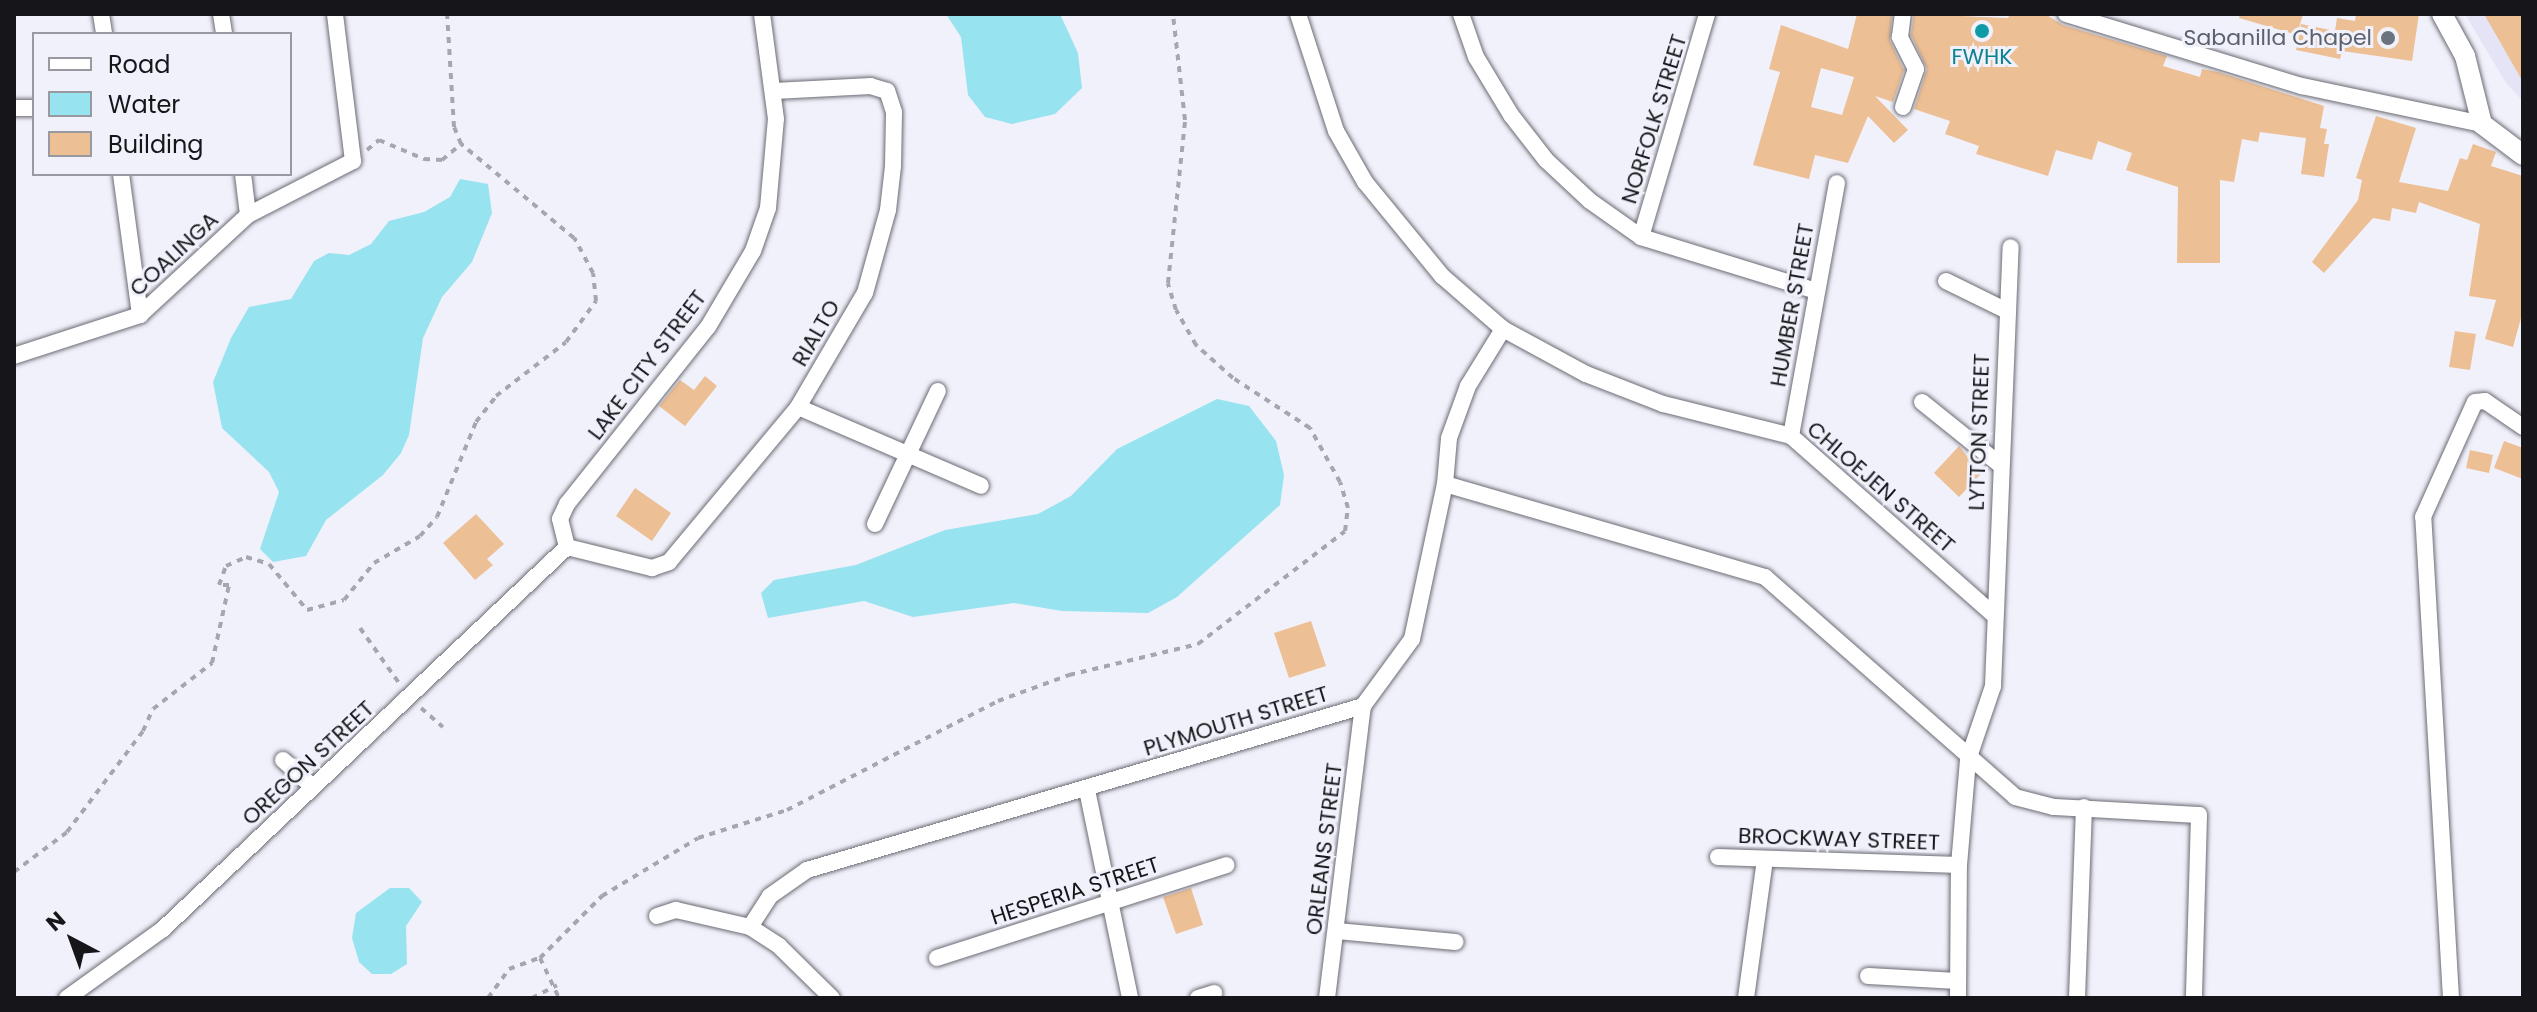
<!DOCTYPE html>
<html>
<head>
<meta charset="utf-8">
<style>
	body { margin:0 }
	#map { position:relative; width:2537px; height:1012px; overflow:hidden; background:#f1f1fb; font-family:Poppins,sans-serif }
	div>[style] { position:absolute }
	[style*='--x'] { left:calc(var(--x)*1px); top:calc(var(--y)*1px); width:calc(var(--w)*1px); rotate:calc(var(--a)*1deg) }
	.built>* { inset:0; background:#e4e4f6 }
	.water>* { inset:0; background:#97e3f0 }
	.building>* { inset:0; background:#edbf95 }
	.path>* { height:4px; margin-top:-2px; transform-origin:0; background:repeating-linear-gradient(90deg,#a6a6ae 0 6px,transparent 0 12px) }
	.roads { filter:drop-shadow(0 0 2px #6b6b74) drop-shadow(0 0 2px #6b6b74) }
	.minor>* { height:16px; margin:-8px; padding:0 8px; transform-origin:8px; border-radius:8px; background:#fff }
	.tertiary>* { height:20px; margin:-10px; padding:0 10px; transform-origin:10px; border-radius:10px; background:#fff }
	.dots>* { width:22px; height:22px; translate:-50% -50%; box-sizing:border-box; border:4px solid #f1f1fb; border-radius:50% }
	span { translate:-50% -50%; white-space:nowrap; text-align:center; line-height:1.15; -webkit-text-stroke:6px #f1f1fb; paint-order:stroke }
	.worship-label { font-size:22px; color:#5b616d }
	.right { translate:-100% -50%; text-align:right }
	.culture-label { font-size:22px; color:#0d838f }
	.street-label { font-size:22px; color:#16161a }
	.frame { position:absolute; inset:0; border:16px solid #16161a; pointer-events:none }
	.legend { position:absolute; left:32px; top:32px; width:260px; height:144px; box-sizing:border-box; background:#f1f1fb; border:2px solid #9999a1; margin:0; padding:10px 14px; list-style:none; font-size:24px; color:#16161a }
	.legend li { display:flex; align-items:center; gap:16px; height:40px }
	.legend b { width:40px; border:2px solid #9999a1 }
	.north { position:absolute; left:32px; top:900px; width:80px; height:80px; -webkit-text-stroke:6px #f1f1fb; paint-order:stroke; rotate:319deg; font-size:22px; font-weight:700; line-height:32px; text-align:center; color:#16161a }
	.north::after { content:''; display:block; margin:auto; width:28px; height:36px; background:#16161a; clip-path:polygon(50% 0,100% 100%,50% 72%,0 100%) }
</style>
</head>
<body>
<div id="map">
	<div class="built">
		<i style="clip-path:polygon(2465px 14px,2523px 14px,2523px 101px,2506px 83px)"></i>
	</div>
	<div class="water">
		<i style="clip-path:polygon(946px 14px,1060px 14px,1078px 53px,1082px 88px,1055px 114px,1012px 124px,985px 117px,968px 95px,961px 37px)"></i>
		<i style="clip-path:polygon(460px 179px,488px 184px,492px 213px,472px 262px,442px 297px,423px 338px,409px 435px,401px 453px,383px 475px,326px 520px,306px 556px,273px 562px,260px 549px,279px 492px,269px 472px,222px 428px,213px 382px,231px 338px,249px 307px,291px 299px,314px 261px,329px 253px,349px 255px,371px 244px,389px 221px,424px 212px,450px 197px)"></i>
		<i style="clip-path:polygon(1217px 399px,1249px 406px,1276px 441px,1284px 475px,1280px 505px,1177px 597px,1148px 613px,1062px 611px,1014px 603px,913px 617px,864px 601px,768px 618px,761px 593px,774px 580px,856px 565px,945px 530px,1038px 514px,1071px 496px,1117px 449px)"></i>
		<i style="clip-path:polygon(390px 888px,409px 888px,422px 902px,406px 926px,407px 964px,391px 974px,372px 974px,359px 962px,352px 938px,356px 913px)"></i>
	</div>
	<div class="building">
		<i style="clip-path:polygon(evenodd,1857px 14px,1892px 15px,1890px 41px,1904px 70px,1893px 102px,1875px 96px,1908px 130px,1894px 143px,1868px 116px,1848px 163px,1815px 155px,1809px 179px,1753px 165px,1780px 72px,1769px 69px,1781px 25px,1848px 49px,1857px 14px,1821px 68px,1854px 77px,1842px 115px,1811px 107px,1821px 68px)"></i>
		<i style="clip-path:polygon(1914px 14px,2008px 18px,2010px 14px,2045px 14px,2063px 25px,2167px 56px,2163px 66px,2200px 77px,2202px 69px,2218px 72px,2324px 106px,2320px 128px,2327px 129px,2324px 144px,2329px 144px,2324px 177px,2301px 174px,2306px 138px,2260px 132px,2258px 142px,2242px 139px,2234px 182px,2220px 180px,2220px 263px,2177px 263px,2178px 187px,2126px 170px,2132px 153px,2098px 141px,2092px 160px,2056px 150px,2048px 176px,1976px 154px,1979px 146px,1945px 134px,1950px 121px,1914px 109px,1927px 69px,1911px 35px)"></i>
		<i style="clip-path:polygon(2240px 14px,2303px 14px,2297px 35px,2239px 18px)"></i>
		<i style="clip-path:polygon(2356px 14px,2419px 14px,2412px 61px,2342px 51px,2340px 59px,2296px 50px,2301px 24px,2335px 31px,2337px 18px,2355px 21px)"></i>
		<i style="clip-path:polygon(2484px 14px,2523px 14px,2523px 82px)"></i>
		<i style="clip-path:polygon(2376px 116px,2416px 128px,2399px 182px,2448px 191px,2460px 158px,2467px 160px,2473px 144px,2496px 152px,2491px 166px,2523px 176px,2523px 311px,2513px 347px,2485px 339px,2496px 300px,2469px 296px,2480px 224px,2419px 202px,2416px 213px,2392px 208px,2390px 221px,2373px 218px,2324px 273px,2312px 262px,2358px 200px,2362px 180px,2356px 178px)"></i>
		<i style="clip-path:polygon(2455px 331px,2476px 334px,2470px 370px,2449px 367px)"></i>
		<i style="clip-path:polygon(705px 376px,717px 386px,685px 426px,659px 406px,680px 380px,694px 390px)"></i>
		<i style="clip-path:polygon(2504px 441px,2523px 448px,2523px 479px,2494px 468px)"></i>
		<i style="clip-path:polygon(1959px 446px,1981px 474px,1959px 497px,1934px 473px)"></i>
		<i style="clip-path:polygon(2470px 450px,2493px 455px,2489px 473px,2466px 468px)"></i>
		<i style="clip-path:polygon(635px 488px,671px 513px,652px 541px,616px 516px)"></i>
		<i style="clip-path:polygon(476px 514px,504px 544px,487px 559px,493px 565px,475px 580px,443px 543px)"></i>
		<i style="clip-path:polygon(1311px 621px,1326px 666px,1289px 678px,1274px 633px)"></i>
		<i style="clip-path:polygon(1191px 888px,1203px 925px,1176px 934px,1163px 897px)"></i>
	</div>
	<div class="path">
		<i style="--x:367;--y:150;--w:16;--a:-40"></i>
		<i style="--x:379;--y:140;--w:49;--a:22.9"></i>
		<i style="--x:424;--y:159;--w:18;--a:3"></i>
		<i style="--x:442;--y:160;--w:25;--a:-40"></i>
		<i style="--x:360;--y:628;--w:67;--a:54.7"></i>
		<i style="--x:421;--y:708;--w:29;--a:41"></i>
		<i style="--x:14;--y:872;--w:66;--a:-37"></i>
		<i style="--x:67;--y:832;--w:126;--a:-53"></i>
		<i style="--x:143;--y:731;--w:24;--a:-66"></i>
		<i style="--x:153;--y:709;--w:75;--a:-37.9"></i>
		<i style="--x:212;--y:663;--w:80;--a:-77.7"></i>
		<i style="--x:229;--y:585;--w:10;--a:180"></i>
		<i style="--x:219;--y:585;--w:20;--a:-70"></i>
		<i style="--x:226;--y:566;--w:22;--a:-24"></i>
		<i style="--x:246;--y:557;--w:24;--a:17"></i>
		<i style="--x:269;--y:564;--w:60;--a:50.4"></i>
		<i style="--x:307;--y:610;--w:38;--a:-15"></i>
		<i style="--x:344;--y:600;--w:48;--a:-51"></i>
		<i style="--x:374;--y:563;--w:53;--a:-30.4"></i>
		<i style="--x:420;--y:536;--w:25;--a:-48"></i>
		<i style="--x:437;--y:517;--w:103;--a:-67.7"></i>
		<i style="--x:476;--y:422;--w:33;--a:-52"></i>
		<i style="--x:496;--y:396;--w:88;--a:-37.6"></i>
		<i style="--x:566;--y:342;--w:51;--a:-53.8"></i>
		<i style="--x:596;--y:301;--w:28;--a:-96"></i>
		<i style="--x:593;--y:273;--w:40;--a:-118"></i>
		<i style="--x:574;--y:238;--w:147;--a:-140.2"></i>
		<i style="--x:461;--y:144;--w:18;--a:-112"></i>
		<i style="--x:454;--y:127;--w:113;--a:-93.5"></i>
		<i style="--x:540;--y:958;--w:44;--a:64.6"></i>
		<i style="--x:488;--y:998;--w:36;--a:-54"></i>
		<i style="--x:509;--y:969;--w:33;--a:-20"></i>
		<i style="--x:540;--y:958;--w:88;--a:-45"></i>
		<i style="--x:602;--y:896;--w:112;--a:-31.1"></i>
		<i style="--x:698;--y:838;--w:93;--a:-17.5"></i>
		<i style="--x:787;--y:810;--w:237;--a:-27.3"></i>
		<i style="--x:998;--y:701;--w:76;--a:-20.1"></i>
		<i style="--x:1069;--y:675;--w:133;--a:-13.5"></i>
		<i style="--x:1198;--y:644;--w:185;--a:-37.5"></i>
		<i style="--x:1345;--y:531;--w:23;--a:-83"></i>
		<i style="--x:1348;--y:508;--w:27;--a:-107"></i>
		<i style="--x:1340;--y:482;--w:62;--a:-119.1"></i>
		<i style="--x:1310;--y:428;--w:92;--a:-147"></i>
		<i style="--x:1233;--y:378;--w:50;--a:-138.3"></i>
		<i style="--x:1196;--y:345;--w:40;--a:-119.7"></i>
		<i style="--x:1176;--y:310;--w:28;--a:-107"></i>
		<i style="--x:1168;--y:283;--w:164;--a:-84"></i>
		<i style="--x:1185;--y:120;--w:107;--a:-96.5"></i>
		<i style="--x:532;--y:998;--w:28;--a:-27"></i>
	</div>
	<div class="roads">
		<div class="minor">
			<i style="--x:101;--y:14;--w:20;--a:81"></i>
			<i style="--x:221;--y:14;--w:20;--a:81"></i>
			<i style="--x:1298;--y:14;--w:123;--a:72"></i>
			<i style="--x:1336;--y:131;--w:59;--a:60.4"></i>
			<i style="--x:1365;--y:182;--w:122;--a:50.7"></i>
			<i style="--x:1442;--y:276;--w:81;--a:41"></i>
			<i style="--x:1503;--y:329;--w:94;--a:28.5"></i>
			<i style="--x:1586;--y:374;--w:83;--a:21.3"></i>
			<i style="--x:1663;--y:404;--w:132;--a:14"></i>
			<i style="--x:1791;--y:436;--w:272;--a:41.4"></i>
			<i style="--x:1461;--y:14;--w:46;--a:70.8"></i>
			<i style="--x:1476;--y:57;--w:68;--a:58.9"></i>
			<i style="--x:1511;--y:115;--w:57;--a:52.1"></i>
			<i style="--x:1546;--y:160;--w:60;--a:43"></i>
			<i style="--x:1590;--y:201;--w:62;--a:35.2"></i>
			<i style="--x:1641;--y:237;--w:183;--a:17.1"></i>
			<i style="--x:2066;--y:14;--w:247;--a:17"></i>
			<i style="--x:2302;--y:86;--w:184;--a:11.9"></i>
			<i style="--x:1903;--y:107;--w:40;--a:-71.1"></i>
			<i style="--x:1916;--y:69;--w:36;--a:-117"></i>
			<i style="--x:1900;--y:37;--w:23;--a:-83"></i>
			<i style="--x:14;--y:108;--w:20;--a:0"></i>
			<i style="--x:121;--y:174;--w:142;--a:82.3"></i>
			<i style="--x:243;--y:174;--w:41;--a:83"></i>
			<i style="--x:1641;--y:237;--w:233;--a:-73.5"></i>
			<i style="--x:1946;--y:281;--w:66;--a:26.2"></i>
			<i style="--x:14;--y:356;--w:133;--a:-18"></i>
			<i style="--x:140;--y:315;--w:147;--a:-42.8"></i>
			<i style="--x:248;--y:215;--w:118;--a:-27.2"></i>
			<i style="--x:353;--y:161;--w:148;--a:-97"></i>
			<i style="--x:1922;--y:402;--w:99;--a:38.8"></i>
			<i style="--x:798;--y:407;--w:199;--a:23.3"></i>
			<i style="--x:1791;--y:436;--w:257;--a:-79.7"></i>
			<i style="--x:1445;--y:484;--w:333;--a:16.2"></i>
			<i style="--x:1765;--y:577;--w:333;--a:41.3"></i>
			<i style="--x:2015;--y:797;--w:40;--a:14.4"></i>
			<i style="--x:2054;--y:807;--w:145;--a:3.2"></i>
			<i style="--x:2199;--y:815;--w:183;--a:91.6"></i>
			<i style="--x:875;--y:524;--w:147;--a:-64.7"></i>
			<i style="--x:567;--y:547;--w:88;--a:13.9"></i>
			<i style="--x:652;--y:568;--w:18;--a:-19"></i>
			<i style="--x:669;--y:562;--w:202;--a:-50.2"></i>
			<i style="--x:798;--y:407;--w:132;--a:-59.6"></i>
			<i style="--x:865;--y:293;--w:86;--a:-74.5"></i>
			<i style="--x:888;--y:210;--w:44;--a:-83.5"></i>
			<i style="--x:893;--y:166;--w:54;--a:-88.9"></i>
			<i style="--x:894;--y:112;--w:22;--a:-108"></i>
			<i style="--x:887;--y:91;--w:17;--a:-163"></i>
			<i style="--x:871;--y:86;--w:97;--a:177"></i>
			<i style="--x:567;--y:547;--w:29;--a:-104"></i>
			<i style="--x:560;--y:519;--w:17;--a:-65"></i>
			<i style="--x:567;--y:504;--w:226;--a:-51.5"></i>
			<i style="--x:708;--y:327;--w:88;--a:-59.4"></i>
			<i style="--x:753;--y:251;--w:46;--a:-70.8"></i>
			<i style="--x:768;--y:208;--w:89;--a:-84.9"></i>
			<i style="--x:776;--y:119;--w:106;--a:-97.6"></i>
			<i style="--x:283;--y:760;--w:39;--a:42"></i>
			<i style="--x:1087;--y:790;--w:212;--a:78.3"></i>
			<i style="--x:1718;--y:857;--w:241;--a:1.9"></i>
			<i style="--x:657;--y:916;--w:20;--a:-18"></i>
			<i style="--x:676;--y:910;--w:76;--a:12.9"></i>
			<i style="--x:750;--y:927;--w:35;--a:33"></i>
			<i style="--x:779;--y:946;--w:74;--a:44.5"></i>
			<i style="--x:750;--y:927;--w:37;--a:-57"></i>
			<i style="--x:770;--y:896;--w:45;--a:-35.1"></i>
			<i style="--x:807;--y:870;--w:580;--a:-16.43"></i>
			<i style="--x:1363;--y:706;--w:83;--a:-53.8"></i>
			<i style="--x:1412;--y:639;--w:158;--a:-78"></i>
			<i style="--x:1445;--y:484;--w:46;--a:-85"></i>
			<i style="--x:1449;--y:438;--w:55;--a:-69.9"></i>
			<i style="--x:1468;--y:386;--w:67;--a:-58.4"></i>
			<i style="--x:1337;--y:931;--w:119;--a:5.3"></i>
			<i style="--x:937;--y:958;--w:304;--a:-17.8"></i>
			<i style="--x:1868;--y:976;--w:90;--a:3.2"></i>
			<i style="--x:67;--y:998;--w:118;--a:-35.7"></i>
			<i style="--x:163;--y:929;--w:556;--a:-43.4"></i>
			<i style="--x:1198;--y:998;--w:17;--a:-17"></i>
			<i style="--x:1327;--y:998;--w:294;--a:-83"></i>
			<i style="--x:1746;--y:998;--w:139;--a:-82.2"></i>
			<i style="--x:1958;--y:998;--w:133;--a:-89.6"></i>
			<i style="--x:1959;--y:865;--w:105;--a:-85.1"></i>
			<i style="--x:1968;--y:760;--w:78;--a:-71.3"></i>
			<i style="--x:1993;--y:686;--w:439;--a:-87.7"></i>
			<i style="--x:2077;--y:998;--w:191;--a:-87.9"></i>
			<i style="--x:2451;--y:998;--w:482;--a:-93.3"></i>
			<i style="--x:2423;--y:517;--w:126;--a:-65.7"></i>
			<i style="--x:2475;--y:402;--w:10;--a:-6"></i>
			<i style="--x:2485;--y:401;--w:46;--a:34.4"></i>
		</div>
		<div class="tertiary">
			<i style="--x:2442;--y:14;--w:48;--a:61.3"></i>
			<i style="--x:2465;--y:56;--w:70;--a:76"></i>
			<i style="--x:2482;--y:124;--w:51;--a:37.1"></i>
		</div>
	</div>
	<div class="dots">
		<i style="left:1982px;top:31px;background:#0f9aa8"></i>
		<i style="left:2388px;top:38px;background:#6b7280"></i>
	</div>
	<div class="worship-label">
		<span class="right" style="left:2372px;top:38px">Sabanilla Chapel</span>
	</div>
	<div class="culture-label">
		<span style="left:1982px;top:57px">FWHK</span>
	</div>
	<div class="street-label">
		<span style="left:1654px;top:119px;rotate:-73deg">NORFOLK STREET</span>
		<span style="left:174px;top:254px;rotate:-43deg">COALINGA</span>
		<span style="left:1792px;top:305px;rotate:-80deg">HUMBER STREET</span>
		<span style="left:816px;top:333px;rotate:-60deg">RIALTO</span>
		<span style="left:647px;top:365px;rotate:-53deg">LAKE CITY STREET</span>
		<span style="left:1979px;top:432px;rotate:-88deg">LYTTON STREET</span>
		<span style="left:1881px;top:487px;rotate:41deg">CHLOEJEN STREET</span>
		<span style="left:1236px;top:721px;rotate:-17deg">PLYMOUTH STREET</span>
		<span style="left:308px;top:763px;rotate:-43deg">OREGON STREET</span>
		<span style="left:1839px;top:839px;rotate:2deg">BROCKWAY STREET</span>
		<span style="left:1324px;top:849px;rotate:-83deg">ORLEANS STREET</span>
		<span style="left:1075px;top:891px;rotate:-18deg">HESPERIA STREET</span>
	</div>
	<div class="frame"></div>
	<ul class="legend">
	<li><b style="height:10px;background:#fff"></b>Road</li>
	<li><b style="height:22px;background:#97e3f0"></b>Water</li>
	<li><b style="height:22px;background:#edbf95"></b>Building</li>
	</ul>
	<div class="north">N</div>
</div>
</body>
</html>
